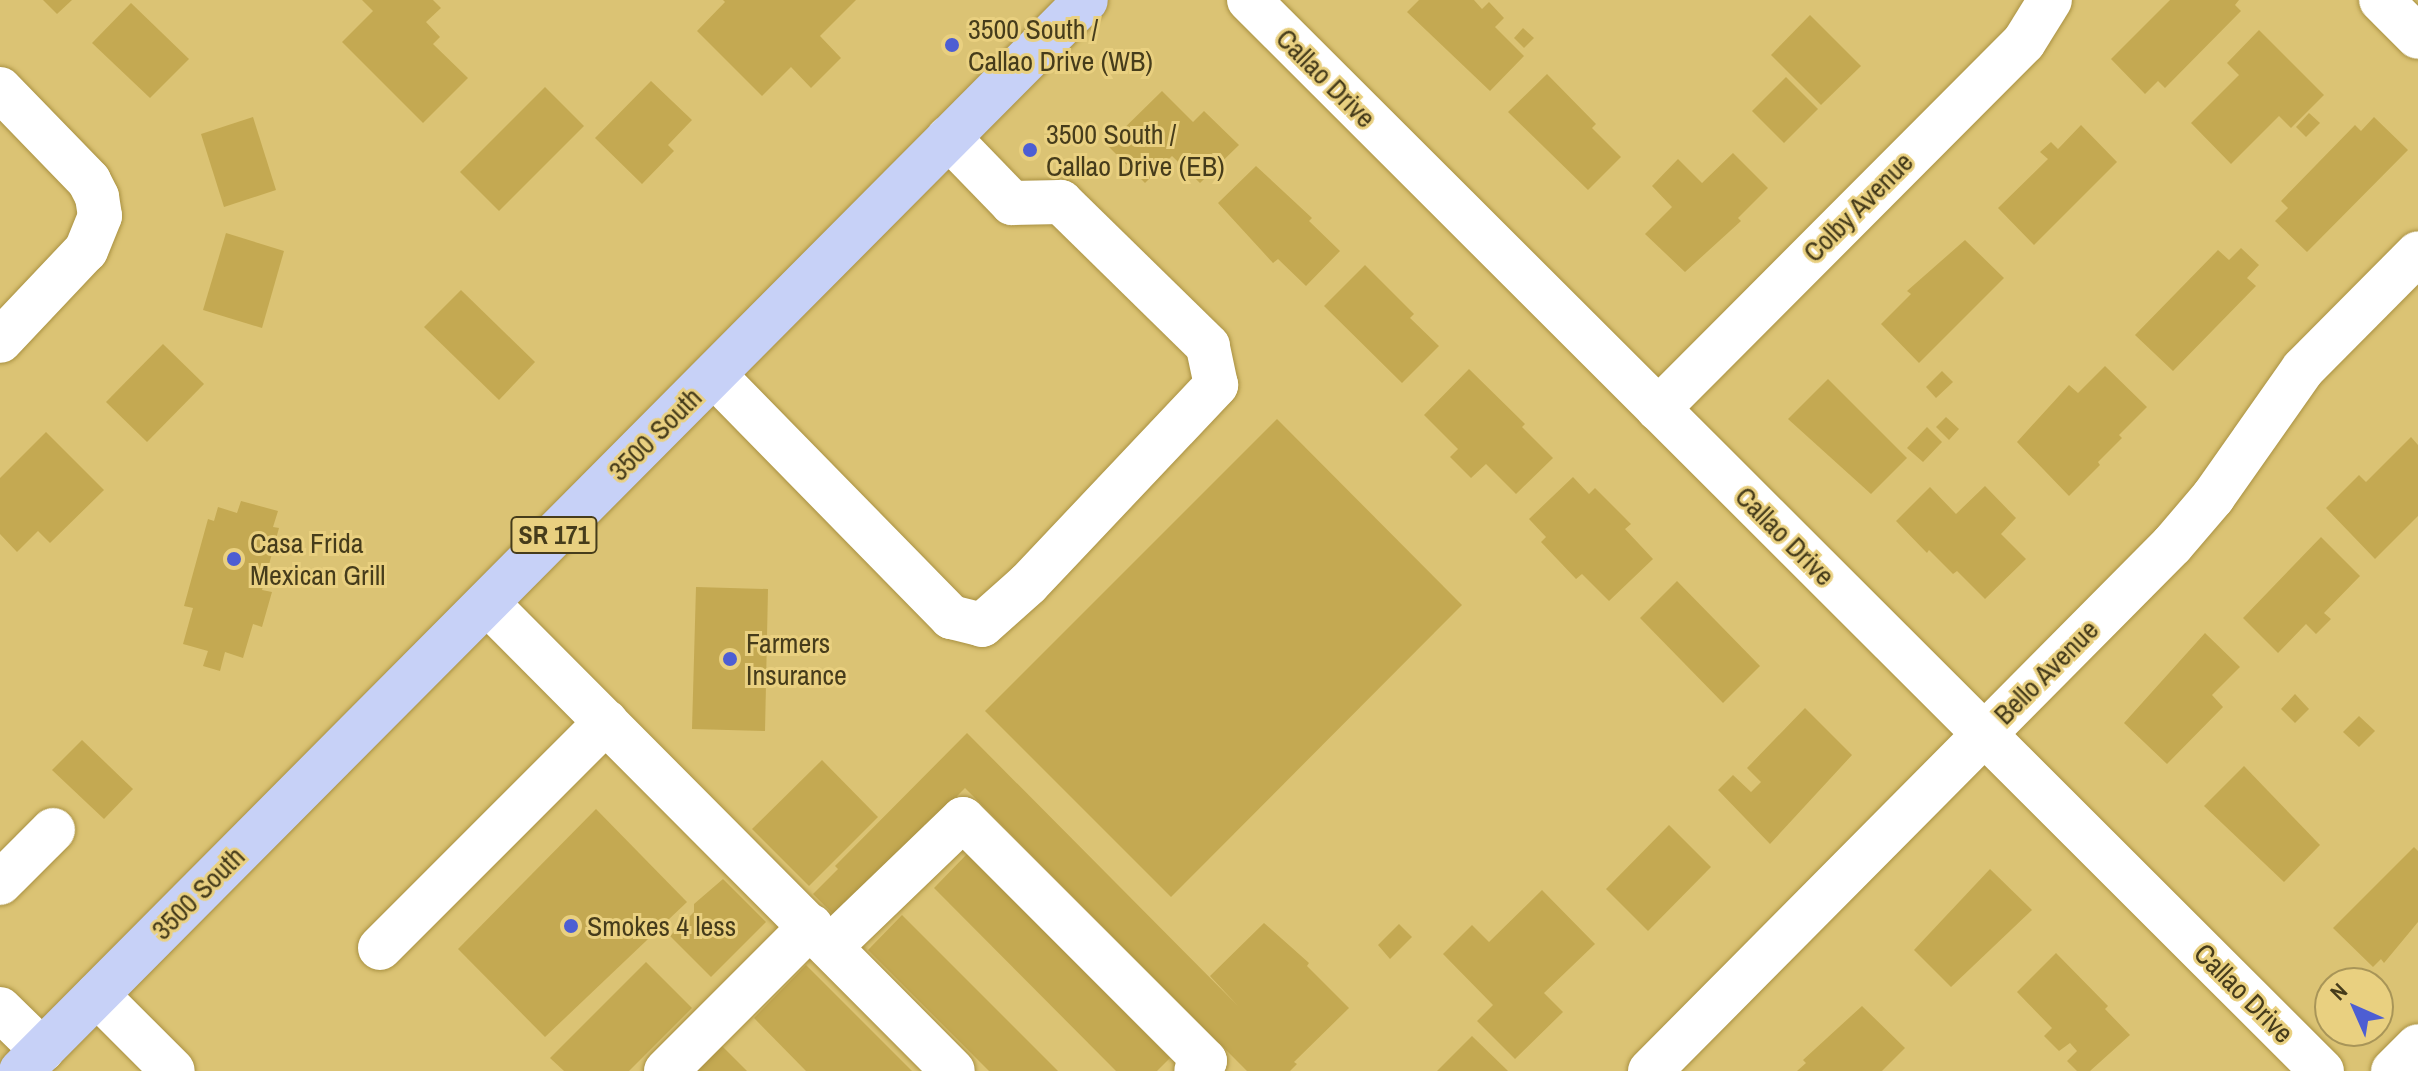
<!DOCTYPE html>
<html>
<head>
<meta charset="utf-8">
<style>
	body { margin:0 }
	#map { position:relative; width:2418px; height:1071px; overflow:hidden; background:#dbc374; font-family:"Archivo Narrow",sans-serif }
	div>[style] { position:absolute }
	[style*='--x'] { left:calc(var(--x)*1px); top:calc(var(--y)*1px); width:calc(var(--w)*1px); rotate:calc(var(--a)*1deg) }
	.building>* { inset:0; background:#c4a952 }
	.roads { filter:drop-shadow(0 0 2px #a99142) drop-shadow(0 0 2px #a99142) }
	.minor>* { height:44px; margin:-22px; padding:0 22px; transform-origin:22px; border-radius:22px; background:#fff }
	.major>* { height:44px; margin:-22px; padding:0 22px; transform-origin:22px; border-radius:22px; background:#c7d1f7 }
	.dots>* { width:22px; height:22px; translate:-50% -50%; box-sizing:border-box; border:4px solid #e9d080; border-radius:50% }
	span { translate:-50% -50%; white-space:nowrap; text-align:center; line-height:1.15; -webkit-text-stroke:6px #e9d080; paint-order:stroke }
	.shield-label span { padding:2px 6px; background:#e9d080; border:2px solid; border-radius:6px; -webkit-text-stroke-width:0 }
	.shield-label { font-size:26px; color:#463c1b; font-weight:700 }
	.poi-label { font-size:28px; color:#463c1b }
	.left { translate:0 -50%; text-align:left }
	.street-label { font-size:28px; color:#463c1b }
	.north { position:absolute; left:2314px; top:967px; width:80px; height:80px; box-sizing:border-box; background:#e9d080; border:2px solid #a89558; border-radius:50%; rotate:315deg; font-size:22px; font-weight:700; line-height:32px; text-align:center; color:#463c1b }
	.north::after { content:''; display:block; margin:auto; width:28px; height:36px; background:#4d5ed3; clip-path:polygon(50% 0,100% 100%,50% 72%,0 100%) }
</style>
</head>
<body>
<div id="map">
	<div class="building">
		<i style="clip-path:polygon(43px 0,72px 0,57px 14px)"></i>
		<i style="clip-path:polygon(362px 0,433px 0,441px 8px,426px 22px,440px 37px,433px 44px,468px 78px,423px 123px,342px 42px,373px 11px)"></i>
		<i style="clip-path:polygon(723px 0,856px 0,820px 36px,841px 58px,811px 88px,791px 67px,762px 96px,697px 31px,725px 2px)"></i>
		<i style="clip-path:polygon(1419px 0,1474px 0,1482px 9px,1489px 2px,1504px 18px,1495px 27px,1524px 56px,1490px 91px,1407px 12px)"></i>
		<i style="clip-path:polygon(2170px 0,2239px 0,2235px 5px,2241px 11px,2165px 88px,2158px 81px,2145px 94px,2111px 59px)"></i>
		<i style="clip-path:polygon(131px 3px,189px 59px,150px 98px,92px 43px)"></i>
		<i style="clip-path:polygon(1810px 15px,1861px 66px,1821px 105px,1771px 55px)"></i>
		<i style="clip-path:polygon(1523px 28px,1534px 38px,1524px 48px,1514px 38px)"></i>
		<i style="clip-path:polygon(2259px 30px,2324px 95px,2291px 128px,2279px 116px,2231px 164px,2191px 123px,2239px 75px,2227px 63px)"></i>
		<i style="clip-path:polygon(1547px 74px,1596px 124px,1592px 128px,1621px 157px,1588px 190px,1508px 112px)"></i>
		<i style="clip-path:polygon(1786px 77px,1818px 109px,1784px 143px,1752px 111px)"></i>
		<i style="clip-path:polygon(651px 81px,692px 120px,668px 145px,674px 151px,642px 184px,595px 138px)"></i>
		<i style="clip-path:polygon(545px 87px,584px 126px,499px 211px,460px 172px)"></i>
		<i style="clip-path:polygon(1162px 91px,1193px 122px,1204px 111px,1239px 145px,1200px 183px,1172px 156px,1145px 183px,1107px 145px)"></i>
		<i style="clip-path:polygon(2309px 113px,2320px 123px,2306px 137px,2296px 127px)"></i>
		<i style="clip-path:polygon(253px 117px,276px 190px,224px 207px,201px 134px)"></i>
		<i style="clip-path:polygon(2374px 117px,2408px 150px,2307px 252px,2275px 221px,2288px 208px,2281px 201px,2355px 125px,2361px 131px)"></i>
		<i style="clip-path:polygon(2081px 125px,2117px 162px,2034px 245px,1998px 208px,2048px 159px,2040px 152px,2051px 142px,2058px 149px)"></i>
		<i style="clip-path:polygon(1733px 153px,1768px 188px,1738px 218px,1741px 221px,1685px 272px,1645px 234px,1672px 207px,1652px 186px,1678px 159px,1702px 183px)"></i>
		<i style="clip-path:polygon(1256px 166px,1312px 218px,1309px 221px,1340px 251px,1306px 286px,1278px 259px,1273px 263px,1218px 203px)"></i>
		<i style="clip-path:polygon(226px 233px,284px 251px,262px 328px,203px 310px)"></i>
		<i style="clip-path:polygon(1965px 240px,2004px 278px,1919px 363px,1881px 324px,1911px 294px,1907px 291px)"></i>
		<i style="clip-path:polygon(2241px 248px,2259px 265px,2247px 278px,2256px 286px,2173px 371px,2135px 335px,2218px 250px,2229px 260px)"></i>
		<i style="clip-path:polygon(1365px 265px,1414px 314px,1410px 318px,1439px 346px,1402px 383px,1324px 306px)"></i>
		<i style="clip-path:polygon(461px 290px,535px 362px,499px 400px,424px 327px)"></i>
		<i style="clip-path:polygon(163px 344px,204px 384px,147px 442px,106px 402px)"></i>
		<i style="clip-path:polygon(2105px 366px,2147px 407px,2119px 435px,2122px 438px,2098px 462px,2100px 465px,2069px 496px,2017px 442px,2069px 385px,2078px 393px)"></i>
		<i style="clip-path:polygon(1469px 369px,1525px 424px,1522px 427px,1553px 458px,1516px 494px,1486px 464px,1471px 478px,1450px 457px,1458px 449px,1424px 415px)"></i>
		<i style="clip-path:polygon(1942px 371px,1953px 382px,1936px 398px,1926px 387px)"></i>
		<i style="clip-path:polygon(1828px 379px,1907px 458px,1871px 494px,1788px 419px)"></i>
		<i style="clip-path:polygon(1946px 417px,1959px 429px,1949px 440px,1936px 427px)"></i>
		<i style="clip-path:polygon(1277px 419px,1462px 605px,1171px 897px,985px 711px)"></i>
		<i style="clip-path:polygon(1927px 427px,1942px 442px,1923px 462px,1907px 448px)"></i>
		<i style="clip-path:polygon(46px 432px,104px 490px,50px 543px,38px 531px,17px 552px,0 534px,0 478px)"></i>
		<i style="clip-path:polygon(2411px 437px,2418px 445px,2418px 516px,2375px 559px,2326px 508px,2359px 475px,2366px 482px)"></i>
		<i style="clip-path:polygon(1573px 477px,1589px 494px,1595px 488px,1631px 524px,1625px 529px,1653px 559px,1609px 601px,1582px 574px,1576px 579px,1541px 542px,1546px 537px,1529px 519px)"></i>
		<i style="clip-path:polygon(1985px 486px,2016px 518px,2001px 534px,2026px 559px,1985px 599px,1957px 571px,1953px 574px,1929px 550px,1927px 553px,1896px 521px,1930px 487px,1956px 514px)"></i>
		<i style="clip-path:polygon(241px 501px,278px 511px,273px 527px,279px 528px,262px 590px,272px 592px,262px 627px,253px 624px,243px 658px,225px 652px,220px 671px,203px 666px,208px 651px,183px 644px,193px 608px,184px 606px,208px 519px,214px 521px,218px 507px,237px 513px)"></i>
		<i style="clip-path:polygon(2321px 537px,2360px 576px,2324px 613px,2331px 619px,2316px 634px,2306px 624px,2278px 653px,2243px 618px)"></i>
		<i style="clip-path:polygon(1677px 581px,1760px 666px,1723px 703px,1640px 618px)"></i>
		<i style="clip-path:polygon(696px 587px,768px 589px,765px 731px,692px 729px)"></i>
		<i style="clip-path:polygon(2205px 633px,2240px 667px,2212px 695px,2223px 707px,2167px 764px,2124px 723px)"></i>
		<i style="clip-path:polygon(2295px 694px,2309px 709px,2295px 723px,2281px 709px)"></i>
		<i style="clip-path:polygon(1805px 708px,1852px 755px,1770px 844px,1718px 790px,1733px 775px,1751px 792px,1761px 782px,1747px 768px)"></i>
		<i style="clip-path:polygon(2359px 716px,2375px 731px,2359px 747px,2343px 732px)"></i>
		<i style="clip-path:polygon(967px 733px,1238px 1006px,1210px 976px,1264px 923px,1309px 963px,1307px 966px,1349px 1008px,1294px 1062px,1297px 1064px,1290px 1071px,1247px 1071px,965px 788px,837px 918px,813px 894px,838px 869px,835px 866px)"></i>
		<i style="clip-path:polygon(82px 740px,133px 789px,104px 819px,52px 770px)"></i>
		<i style="clip-path:polygon(822px 760px,878px 817px,809px 886px,752px 829px)"></i>
		<i style="clip-path:polygon(2244px 766px,2320px 845px,2284px 882px,2204px 806px)"></i>
		<i style="clip-path:polygon(596px 809px,687px 902px,545px 1037px,458px 949px)"></i>
		<i style="clip-path:polygon(1669px 825px,1711px 867px,1648px 931px,1606px 889px)"></i>
		<i style="clip-path:polygon(2414px 847px,2418px 851px,2418px 922px,2384px 963px,2381px 959px,2373px 967px,2333px 928px)"></i>
		<i style="clip-path:polygon(967px 854px,1170px 1058px,1157px 1071px,1116px 1071px,934px 888px)"></i>
		<i style="clip-path:polygon(1990px 869px,2032px 910px,1951px 987px,1914px 950px)"></i>
		<i style="clip-path:polygon(723px 879px,766px 922px,711px 977px,670px 936px,694px 912px,694px 904px)"></i>
		<i style="clip-path:polygon(1542px 890px,1595px 944px,1544px 993px,1563px 1012px,1515px 1059px,1477px 1021px,1493px 1005px,1443px 954px,1472px 925px,1489px 942px)"></i>
		<i style="clip-path:polygon(902px 915px,1058px 1071px,989px 1071px,868px 950px)"></i>
		<i style="clip-path:polygon(1399px 924px,1412px 937px,1390px 959px,1378px 945px)"></i>
		<i style="clip-path:polygon(2056px 953px,2108px 1006px,2105px 1009px,2130px 1035px,2090px 1071px,2077px 1071px,2067px 1061px,2077px 1051px,2070px 1043px,2059px 1051px,2044px 1036px,2052px 1028px,2017px 992px)"></i>
		<i style="clip-path:polygon(646px 962px,692px 1008px,629px 1071px,564px 1071px,550px 1058px)"></i>
		<i style="clip-path:polygon(806px 965px,912px 1071px,806px 1071px,754px 1018px)"></i>
		<i style="clip-path:polygon(1862px 1006px,1905px 1048px,1882px 1071px,1797px 1071px,1806px 1063px,1803px 1060px)"></i>
		<i style="clip-path:polygon(1472px 1036px,1508px 1071px,1437px 1071px)"></i>
		<i style="clip-path:polygon(720px 1044px,747px 1071px,694px 1071px)"></i>
	</div>
	<div class="roads">
		<div class="minor">
			<i style="--x:1249;--y:0;--w:1516;--a:44.95"></i>
			<i style="--x:2381;--y:0;--w:52;--a:45"></i>
			<i style="--x:0;--y:89;--w:128;--a:45.9"></i>
			<i style="--x:89;--y:181;--w:18;--a:63"></i>
			<i style="--x:97;--y:197;--w:19;--a:81"></i>
			<i style="--x:100;--y:216;--w:37;--a:112"></i>
			<i style="--x:86;--y:250;--w:125;--a:133.4"></i>
			<i style="--x:714;--y:375;--w:339;--a:45.6"></i>
			<i style="--x:951;--y:617;--w:32;--a:14"></i>
			<i style="--x:982;--y:625;--w:62;--a:-41.7"></i>
			<i style="--x:1028;--y:584;--w:274;--a:-46.6"></i>
			<i style="--x:1216;--y:385;--w:40;--a:-102"></i>
			<i style="--x:1208;--y:346;--w:206;--a:-135.6"></i>
			<i style="--x:1061;--y:202;--w:49;--a:178.8"></i>
			<i style="--x:1012;--y:203;--w:91;--a:-134.1"></i>
			<i style="--x:1658;--y:409;--w:518;--a:-45.08"></i>
			<i style="--x:2024;--y:42;--w:49;--a:-58.2"></i>
			<i style="--x:487;--y:603;--w:660;--a:45.12"></i>
			<i style="--x:0;--y:883;--w:75;--a:-45"></i>
			<i style="--x:831;--y:946;--w:183;--a:-43.9"></i>
			<i style="--x:963;--y:819;--w:342;--a:45"></i>
			<i style="--x:1205;--y:1061;--w:13;--a:132"></i>
			<i style="--x:380;--y:948;--w:320;--a:-45"></i>
			<i style="--x:97;--y:995;--w:107;--a:45"></i>
			<i style="--x:0;--y:1009;--w:59;--a:44.3"></i>
			<i style="--x:666;--y:1071;--w:205;--a:-45"></i>
			<i style="--x:1650;--y:1071;--w:741;--a:-45.22"></i>
			<i style="--x:2172;--y:545;--w:63;--a:-49.5"></i>
			<i style="--x:2213;--y:497;--w:156;--a:-54.9"></i>
			<i style="--x:2303;--y:369;--w:163;--a:-45.2"></i>
			<i style="--x:2393;--y:1071;--w:35;--a:-45"></i>
		</div>
		<div class="major">
			<i style="--x:21;--y:1071;--w:1510;--a:-45.16"></i>
		</div>
	</div>
	<div class="dots">
		<i style="left:952px;top:45px;background:#4d5ed3"></i>
		<i style="left:1030px;top:150px;background:#4d5ed3"></i>
		<i style="left:234px;top:559px;background:#4d5ed3"></i>
		<i style="left:730px;top:659px;background:#4d5ed3"></i>
		<i style="left:571px;top:926px;background:#4d5ed3"></i>
	</div>
	<div class="shield-label">
		<span style="left:554px;top:535px">SR 171</span>
	</div>
	<div class="poi-label">
		<span class="left" style="left:968px;top:45px">3500 South /<br>Callao Drive (WB)</span>
		<span class="left" style="left:1046px;top:150px">3500 South /<br>Callao Drive (EB)</span>
		<span class="left" style="left:250px;top:559px">Casa Frida<br>Mexican Grill</span>
		<span class="left" style="left:746px;top:659px">Farmers<br>Insurance</span>
		<span class="left" style="left:587px;top:926px">Smokes 4 less</span>
	</div>
	<div class="street-label">
		<span style="left:1326px;top:78px;rotate:45deg">Callao Drive</span>
		<span style="left:1858px;top:207px;rotate:-45deg">Colby Avenue</span>
		<span style="left:655px;top:434px;rotate:-45deg">3500 South</span>
		<span style="left:1785px;top:536px;rotate:45deg">Callao Drive</span>
		<span style="left:2046px;top:672px;rotate:-45deg">Bello Avenue</span>
		<span style="left:198px;top:893px;rotate:-45deg">3500 South</span>
		<span style="left:2244px;top:993px;rotate:45deg">Callao Drive</span>
	</div>
	<div class="north">N</div>
</div>
</body>
</html>
